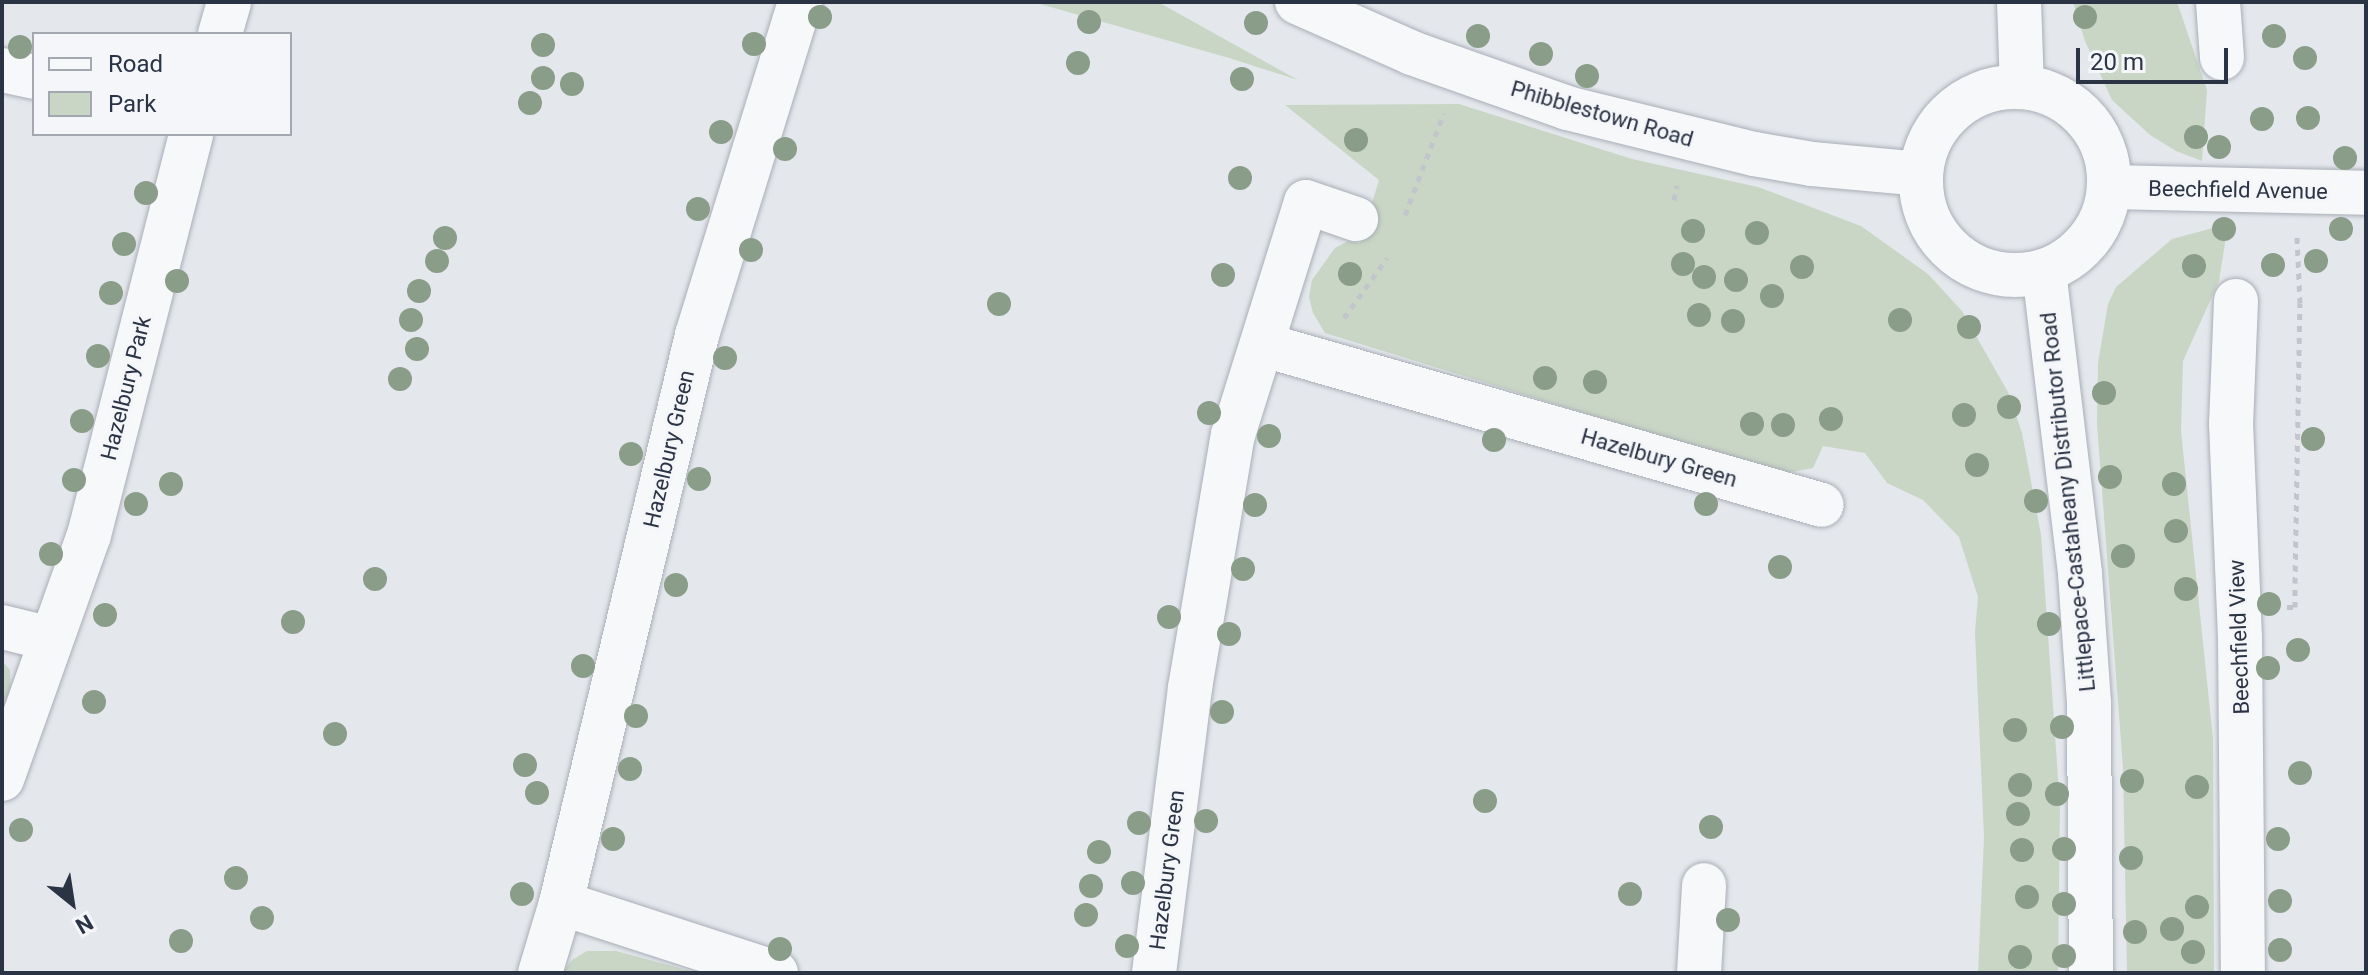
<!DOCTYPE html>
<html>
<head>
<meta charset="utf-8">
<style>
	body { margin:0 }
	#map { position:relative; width:2368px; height:975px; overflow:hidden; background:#e4e7ec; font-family:Roboto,sans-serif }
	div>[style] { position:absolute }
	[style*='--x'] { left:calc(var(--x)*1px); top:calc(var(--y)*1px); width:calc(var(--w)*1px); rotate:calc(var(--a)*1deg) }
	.green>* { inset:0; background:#c9d6c5 }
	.path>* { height:5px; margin-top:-2.5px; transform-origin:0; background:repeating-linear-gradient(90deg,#c2c5cb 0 6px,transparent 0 12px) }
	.roads { filter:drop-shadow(0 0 2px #a9aeb7) drop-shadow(0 0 2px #a9aeb7) }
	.minor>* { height:44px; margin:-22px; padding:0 22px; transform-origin:22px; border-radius:22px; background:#f7f8fa }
	.minor>.ring { margin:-22px; padding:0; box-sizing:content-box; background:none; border:44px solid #f7f8fa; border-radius:50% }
	.trees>* { width:24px; height:24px; margin:-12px; border-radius:50%; background:#899d89 }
	span { translate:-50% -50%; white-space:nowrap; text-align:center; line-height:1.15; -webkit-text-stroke:6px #f4f6f9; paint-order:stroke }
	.street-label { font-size:22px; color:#2b3445 }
	.frame { position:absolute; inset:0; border:4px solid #2b3445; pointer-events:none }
	.legend { position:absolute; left:32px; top:32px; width:260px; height:104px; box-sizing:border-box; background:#f4f6f9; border:2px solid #a4a8b1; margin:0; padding:10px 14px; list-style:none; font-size:24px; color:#2b3445 }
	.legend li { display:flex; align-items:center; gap:16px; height:40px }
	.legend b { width:40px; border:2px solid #a4a8b1 }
	.north { position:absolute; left:32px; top:863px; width:80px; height:80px; -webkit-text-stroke:6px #f4f6f9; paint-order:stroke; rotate:150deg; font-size:22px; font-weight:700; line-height:32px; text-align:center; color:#2b3445 }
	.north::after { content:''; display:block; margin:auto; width:28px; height:36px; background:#2b3445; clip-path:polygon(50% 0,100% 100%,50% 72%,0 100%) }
	.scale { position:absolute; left:2076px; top:48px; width:152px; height:36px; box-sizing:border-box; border:4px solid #2b3445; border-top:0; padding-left:10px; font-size:24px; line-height:28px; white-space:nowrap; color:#2b3445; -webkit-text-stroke:6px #f4f6f9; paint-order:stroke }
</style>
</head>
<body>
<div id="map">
	<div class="green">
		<i style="clip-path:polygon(1033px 2px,1158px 2px,1298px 80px,1229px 58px)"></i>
		<i style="clip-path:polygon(2073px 2px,2177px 2px,2207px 90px,2202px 161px,2176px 151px,2150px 135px,2112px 100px,2085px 41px)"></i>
		<i style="clip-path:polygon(1459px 104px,1632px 159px,1758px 187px,1861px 226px,1928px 274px,1962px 311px,2009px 394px,2022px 433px,2041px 535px,2060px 806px,2058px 973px,1978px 973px,1984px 837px,1975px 632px,1978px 597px,1959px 537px,1923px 500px,1887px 483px,1865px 453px,1823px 446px,1813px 468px,1781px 474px,1325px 333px,1313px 313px,1309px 297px,1312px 280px,1335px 248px,1348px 241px,1360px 243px,1379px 180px,1285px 105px)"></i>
		<i style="clip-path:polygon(2228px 224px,2219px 281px,2183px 361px,2181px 431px,2213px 739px,2214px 973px,2127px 973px,2123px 768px,2097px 424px,2098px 363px,2108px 304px,2116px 287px,2172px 239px)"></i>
		<i style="clip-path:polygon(2px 661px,10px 670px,11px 699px,2px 728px)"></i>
		<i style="clip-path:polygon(587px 951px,616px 951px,698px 973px,562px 973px,572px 960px)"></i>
	</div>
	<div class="path">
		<i style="--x:1674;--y:200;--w:15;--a:-79"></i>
		<i style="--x:1405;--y:215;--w:109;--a:-69.1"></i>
		<i style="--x:1344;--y:318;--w:74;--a:-54.4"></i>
		<i style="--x:2287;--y:607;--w:8;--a:0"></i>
		<i style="--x:2295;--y:607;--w:24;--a:-90"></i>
		<i style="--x:2295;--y:583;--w:280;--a:-89"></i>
		<i style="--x:2300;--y:303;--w:66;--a:-92.6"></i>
	</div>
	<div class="roads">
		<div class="minor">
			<i style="--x:1297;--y:2;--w:126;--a:23.9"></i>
			<i style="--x:1412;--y:53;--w:164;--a:19.5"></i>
			<i style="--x:1567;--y:108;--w:193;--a:13.8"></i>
			<i style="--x:1754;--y:154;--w:59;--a:9.8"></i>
			<i style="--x:1812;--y:164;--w:109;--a:5.2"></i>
			<i style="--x:2019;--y:2;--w:85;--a:88"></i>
			<i style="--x:2218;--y:2;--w:56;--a:85.9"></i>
			<i style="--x:220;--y:34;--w:33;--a:-74"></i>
			<i style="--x:2;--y:70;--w:33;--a:12"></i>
			<i class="ring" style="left:1921px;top:87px;width:144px;height:144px"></i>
			<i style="--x:2110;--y:187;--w:256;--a:1.3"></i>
			<i style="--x:2044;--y:271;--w:305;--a:83.2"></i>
			<i style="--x:2080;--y:574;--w:129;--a:86"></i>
			<i style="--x:2089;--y:703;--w:270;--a:89.6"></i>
			<i style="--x:2236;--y:301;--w:122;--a:92.3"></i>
			<i style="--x:2231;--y:423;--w:215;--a:87.6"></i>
			<i style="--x:2240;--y:638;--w:335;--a:89.5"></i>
			<i style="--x:1264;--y:345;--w:580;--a:16"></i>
			<i style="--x:2;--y:627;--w:50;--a:13.8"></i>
			<i style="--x:2;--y:779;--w:259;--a:-70.4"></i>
			<i style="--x:89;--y:535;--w:414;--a:-75.7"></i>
			<i style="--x:561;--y:903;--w:226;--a:18"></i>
			<i style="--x:540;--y:973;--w:73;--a:-73.3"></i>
			<i style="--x:561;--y:903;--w:584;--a:-76.53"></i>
			<i style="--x:697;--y:335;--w:349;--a:-72.8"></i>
			<i style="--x:1154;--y:973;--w:287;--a:-82.8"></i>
			<i style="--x:1190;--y:688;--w:257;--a:-80.4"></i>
			<i style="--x:1233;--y:435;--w:244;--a:-72.6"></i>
			<i style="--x:1306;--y:202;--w:53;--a:18.8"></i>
			<i style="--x:1699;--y:973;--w:88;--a:-86.7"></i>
		</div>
	</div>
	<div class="trees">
		<i style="left:820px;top:17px"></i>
		<i style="left:2085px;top:17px"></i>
		<i style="left:1089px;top:22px"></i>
		<i style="left:1256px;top:23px"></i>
		<i style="left:1478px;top:36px"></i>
		<i style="left:2274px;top:36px"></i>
		<i style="left:754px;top:44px"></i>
		<i style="left:543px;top:45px"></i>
		<i style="left:20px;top:47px"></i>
		<i style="left:1541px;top:54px"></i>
		<i style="left:2305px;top:58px"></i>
		<i style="left:1078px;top:63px"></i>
		<i style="left:1587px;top:76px"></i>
		<i style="left:543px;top:78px"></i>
		<i style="left:1242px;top:79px"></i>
		<i style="left:572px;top:84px"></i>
		<i style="left:530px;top:103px"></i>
		<i style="left:2308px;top:118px"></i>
		<i style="left:2262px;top:119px"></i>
		<i style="left:721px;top:132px"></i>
		<i style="left:2196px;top:137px"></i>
		<i style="left:1356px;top:140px"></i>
		<i style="left:2219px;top:147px"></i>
		<i style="left:785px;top:149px"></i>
		<i style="left:2345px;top:158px"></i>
		<i style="left:1240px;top:178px"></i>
		<i style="left:146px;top:193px"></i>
		<i style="left:698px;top:209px"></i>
		<i style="left:2224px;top:229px"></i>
		<i style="left:2341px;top:229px"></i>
		<i style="left:1693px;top:231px"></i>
		<i style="left:1757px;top:233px"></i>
		<i style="left:445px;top:238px"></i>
		<i style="left:124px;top:244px"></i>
		<i style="left:751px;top:250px"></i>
		<i style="left:437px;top:261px"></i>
		<i style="left:2316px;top:261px"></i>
		<i style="left:1683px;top:264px"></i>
		<i style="left:2273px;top:265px"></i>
		<i style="left:2194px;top:266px"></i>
		<i style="left:1802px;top:267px"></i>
		<i style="left:1350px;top:274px"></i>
		<i style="left:1223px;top:275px"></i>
		<i style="left:1704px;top:277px"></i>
		<i style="left:1736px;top:280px"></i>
		<i style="left:177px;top:281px"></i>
		<i style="left:419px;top:291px"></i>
		<i style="left:111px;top:293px"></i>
		<i style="left:1772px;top:296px"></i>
		<i style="left:999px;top:304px"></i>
		<i style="left:1699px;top:315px"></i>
		<i style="left:411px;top:320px"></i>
		<i style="left:1900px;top:320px"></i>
		<i style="left:1733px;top:321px"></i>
		<i style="left:1969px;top:327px"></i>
		<i style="left:417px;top:349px"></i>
		<i style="left:98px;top:356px"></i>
		<i style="left:725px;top:358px"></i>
		<i style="left:1545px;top:378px"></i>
		<i style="left:400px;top:379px"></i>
		<i style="left:1595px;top:382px"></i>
		<i style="left:2104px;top:393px"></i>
		<i style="left:2009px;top:407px"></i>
		<i style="left:1209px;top:413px"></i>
		<i style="left:1964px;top:415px"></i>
		<i style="left:1831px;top:419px"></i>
		<i style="left:82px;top:421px"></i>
		<i style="left:1752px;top:424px"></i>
		<i style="left:1783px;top:425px"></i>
		<i style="left:1269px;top:436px"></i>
		<i style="left:2313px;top:439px"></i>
		<i style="left:1494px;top:440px"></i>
		<i style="left:631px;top:454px"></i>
		<i style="left:1977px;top:465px"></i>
		<i style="left:2110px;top:477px"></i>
		<i style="left:699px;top:479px"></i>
		<i style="left:74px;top:480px"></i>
		<i style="left:171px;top:484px"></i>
		<i style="left:2174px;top:484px"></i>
		<i style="left:2036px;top:501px"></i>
		<i style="left:136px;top:504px"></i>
		<i style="left:1706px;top:504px"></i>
		<i style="left:1255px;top:505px"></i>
		<i style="left:2176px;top:531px"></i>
		<i style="left:51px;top:554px"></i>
		<i style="left:2123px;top:556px"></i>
		<i style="left:1780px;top:567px"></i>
		<i style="left:1243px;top:569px"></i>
		<i style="left:375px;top:579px"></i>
		<i style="left:676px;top:585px"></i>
		<i style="left:2186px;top:589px"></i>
		<i style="left:2269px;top:604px"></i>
		<i style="left:105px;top:615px"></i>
		<i style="left:1169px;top:617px"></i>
		<i style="left:293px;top:622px"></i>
		<i style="left:2049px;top:624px"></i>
		<i style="left:1229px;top:634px"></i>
		<i style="left:2298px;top:650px"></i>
		<i style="left:583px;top:666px"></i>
		<i style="left:2268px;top:668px"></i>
		<i style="left:94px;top:702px"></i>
		<i style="left:1222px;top:712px"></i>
		<i style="left:636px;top:716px"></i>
		<i style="left:2062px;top:727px"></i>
		<i style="left:2015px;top:730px"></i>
		<i style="left:335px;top:734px"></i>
		<i style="left:525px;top:765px"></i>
		<i style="left:630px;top:769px"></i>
		<i style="left:2300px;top:773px"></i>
		<i style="left:2132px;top:781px"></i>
		<i style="left:2020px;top:785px"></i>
		<i style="left:2197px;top:787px"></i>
		<i style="left:537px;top:793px"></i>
		<i style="left:2057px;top:794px"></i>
		<i style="left:1485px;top:801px"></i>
		<i style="left:2018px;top:814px"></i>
		<i style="left:1206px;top:821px"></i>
		<i style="left:1139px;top:823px"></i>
		<i style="left:1711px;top:827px"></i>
		<i style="left:21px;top:830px"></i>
		<i style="left:613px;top:839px"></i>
		<i style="left:2278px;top:839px"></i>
		<i style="left:2064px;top:849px"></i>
		<i style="left:2022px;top:850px"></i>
		<i style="left:1099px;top:852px"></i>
		<i style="left:2131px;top:858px"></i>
		<i style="left:236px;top:878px"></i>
		<i style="left:1133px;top:883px"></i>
		<i style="left:1091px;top:886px"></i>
		<i style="left:522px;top:894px"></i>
		<i style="left:1630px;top:894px"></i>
		<i style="left:2027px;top:897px"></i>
		<i style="left:2280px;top:901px"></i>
		<i style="left:2064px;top:904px"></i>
		<i style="left:2197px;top:907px"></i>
		<i style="left:1086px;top:915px"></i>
		<i style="left:262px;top:918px"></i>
		<i style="left:1728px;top:920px"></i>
		<i style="left:2172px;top:929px"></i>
		<i style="left:2135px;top:932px"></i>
		<i style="left:181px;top:941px"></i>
		<i style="left:1127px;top:946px"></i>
		<i style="left:780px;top:949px"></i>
		<i style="left:2280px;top:950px"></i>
		<i style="left:2193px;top:952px"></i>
		<i style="left:2064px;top:956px"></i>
		<i style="left:2020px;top:957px"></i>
	</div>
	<div class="street-label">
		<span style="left:1602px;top:114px;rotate:16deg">Phibblestown Road</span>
		<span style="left:2238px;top:190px;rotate:1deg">Beechfield Avenue</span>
		<span style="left:126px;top:388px;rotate:-76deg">Hazelbury Park</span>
		<span style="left:669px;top:449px;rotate:-77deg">Hazelbury Green</span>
		<span style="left:1659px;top:458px;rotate:16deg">Hazelbury Green</span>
		<span style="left:2068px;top:502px;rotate:-96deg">Littlepace-Castaheany Distributor Road</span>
		<span style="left:2239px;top:637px;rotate:-92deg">Beechfield View</span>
		<span style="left:1167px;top:870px;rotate:-83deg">Hazelbury Green</span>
	</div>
	<div class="frame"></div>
	<ul class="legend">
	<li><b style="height:10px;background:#f7f8fa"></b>Road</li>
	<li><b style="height:22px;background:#c9d6c5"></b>Park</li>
	</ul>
	<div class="north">N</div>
	<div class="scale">20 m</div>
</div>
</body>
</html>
